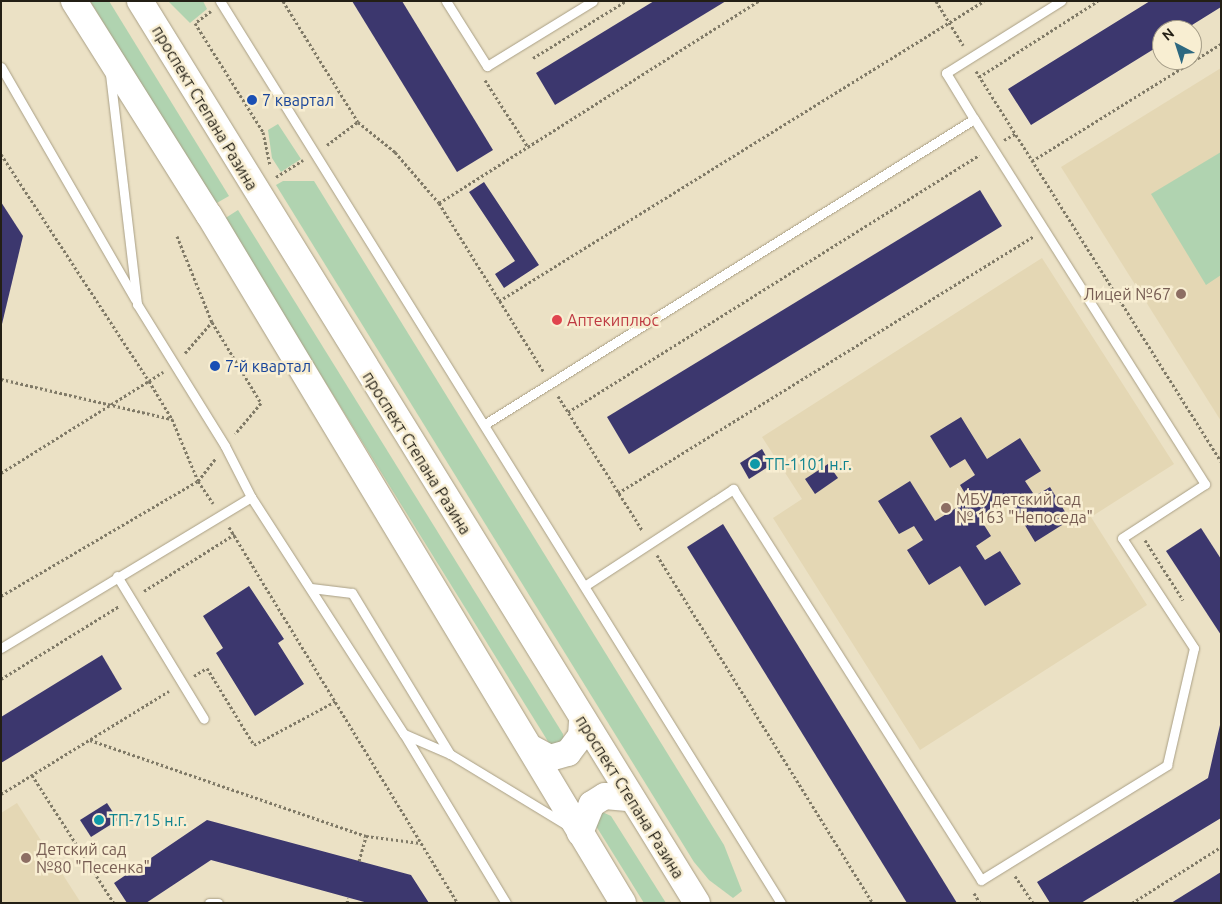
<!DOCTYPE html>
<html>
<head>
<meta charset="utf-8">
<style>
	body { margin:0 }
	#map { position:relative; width:1222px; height:904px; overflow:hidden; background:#ebe1c5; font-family:Ubuntu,sans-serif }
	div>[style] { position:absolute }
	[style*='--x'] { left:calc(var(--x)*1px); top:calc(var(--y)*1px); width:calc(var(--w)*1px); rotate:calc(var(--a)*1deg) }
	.built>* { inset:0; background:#e4d7b4 }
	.green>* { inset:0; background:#b0d3b0 }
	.building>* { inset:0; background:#3c376e }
	.path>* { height:3px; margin-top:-1.5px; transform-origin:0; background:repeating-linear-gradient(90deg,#807a67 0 2.5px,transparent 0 5px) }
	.roads { filter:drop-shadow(0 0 1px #a99f85) drop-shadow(0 0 1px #a99f85) }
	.lane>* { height:9px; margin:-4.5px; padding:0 4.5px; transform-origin:4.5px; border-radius:4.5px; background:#fff }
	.secondary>* { height:26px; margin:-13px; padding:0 13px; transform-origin:13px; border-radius:13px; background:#fff }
	.dots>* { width:14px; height:14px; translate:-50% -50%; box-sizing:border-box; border:2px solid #f8eed2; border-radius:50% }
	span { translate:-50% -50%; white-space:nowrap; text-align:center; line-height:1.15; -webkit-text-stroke:5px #f8eed2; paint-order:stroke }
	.transit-label { font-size:16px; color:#164399 }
	.left { translate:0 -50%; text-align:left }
	.street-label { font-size:16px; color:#231f15 }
	.education-label { font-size:16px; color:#785e54 }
	.right { translate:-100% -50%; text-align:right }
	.health-label { font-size:16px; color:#be3a42 }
	.culture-label { font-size:16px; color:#0d838f }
	.frame { position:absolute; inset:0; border:2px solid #231f15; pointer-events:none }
	.north { position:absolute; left:1152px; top:20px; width:50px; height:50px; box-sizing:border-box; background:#f8eed2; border:1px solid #a39b86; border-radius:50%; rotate:320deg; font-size:14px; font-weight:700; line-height:20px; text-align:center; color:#231f15 }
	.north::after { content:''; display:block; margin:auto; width:18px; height:22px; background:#2d6880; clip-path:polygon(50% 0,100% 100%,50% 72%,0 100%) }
</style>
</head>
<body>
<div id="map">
	<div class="built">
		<i style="clip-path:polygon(1221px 68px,1221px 421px,1061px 167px)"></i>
		<i style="clip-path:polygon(1042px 258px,1174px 464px,1091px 517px,1147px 605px,920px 750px,773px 518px,802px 499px,762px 437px)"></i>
		<i style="clip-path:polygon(17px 803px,81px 903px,1px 903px,1px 813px)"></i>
	</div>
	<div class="green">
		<i style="clip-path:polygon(90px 1px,109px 1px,229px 196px,215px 204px)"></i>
		<i style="clip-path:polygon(168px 1px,203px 1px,207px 9px,190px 23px)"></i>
		<i style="clip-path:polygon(278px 124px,301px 159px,281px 172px,272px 158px,268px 130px)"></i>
		<i style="clip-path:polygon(1221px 152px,1221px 275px,1206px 285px,1151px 194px)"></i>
		<i style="clip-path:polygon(283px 181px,314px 181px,724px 845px,742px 891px,733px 898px,709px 880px,694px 862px,276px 185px)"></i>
		<i style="clip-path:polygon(238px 210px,563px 734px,564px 740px,558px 747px,549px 743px,224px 219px)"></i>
		<i style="clip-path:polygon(600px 811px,611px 816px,666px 903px,644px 903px,596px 826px)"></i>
	</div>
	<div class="building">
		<i style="clip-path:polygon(352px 1px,402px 1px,493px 150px,457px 172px)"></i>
		<i style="clip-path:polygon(654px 1px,726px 1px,555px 105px,536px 73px)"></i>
		<i style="clip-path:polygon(1150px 1px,1221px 1px,1221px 7px,1184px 30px,1162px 30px,1162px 44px,1031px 125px,1008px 89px)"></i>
		<i style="clip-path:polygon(484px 182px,539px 265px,504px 288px,495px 274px,515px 261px,469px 192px)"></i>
		<i style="clip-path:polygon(980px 190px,1002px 226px,629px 454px,607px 417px)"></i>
		<i style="clip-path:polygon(1px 202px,23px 236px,2px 324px,1px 324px)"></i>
		<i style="clip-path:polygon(961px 417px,987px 459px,1020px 438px,1041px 471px,1025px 481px,1035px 496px,1050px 487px,1070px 520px,1035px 542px,1009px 499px,979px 517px,991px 536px,976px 546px,985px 560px,1000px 551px,1021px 584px,985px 606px,960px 566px,929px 585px,907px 550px,923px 540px,914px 526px,899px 534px,878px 501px,910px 481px,935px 521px,969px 500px,960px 485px,975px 475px,965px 459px,950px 468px,930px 436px)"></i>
		<i style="clip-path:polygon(762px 449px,771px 465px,749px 479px,740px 463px)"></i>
		<i style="clip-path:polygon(828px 464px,838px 478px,815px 494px,805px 479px)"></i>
		<i style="clip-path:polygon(723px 524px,957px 903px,907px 903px,687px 547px)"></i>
		<i style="clip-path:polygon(1201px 528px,1221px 559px,1221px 635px,1166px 551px)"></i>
		<i style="clip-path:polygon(249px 586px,284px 639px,278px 643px,304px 684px,255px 716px,216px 653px,223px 648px,203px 616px)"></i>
		<i style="clip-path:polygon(102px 655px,122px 689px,1px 763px,1px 717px)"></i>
		<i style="clip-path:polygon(1220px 725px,1221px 818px,1081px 903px,1050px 903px,1037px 882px,1208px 778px)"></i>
		<i style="clip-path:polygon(107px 803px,118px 820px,91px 837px,80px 820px)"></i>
		<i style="clip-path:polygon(207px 820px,411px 875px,429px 903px,368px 903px,211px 860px,146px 903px,127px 903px,114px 883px)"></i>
		<i style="clip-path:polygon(1221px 872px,1221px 903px,1171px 903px)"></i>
	</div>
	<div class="path">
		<i style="--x:283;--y:1;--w:142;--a:58.2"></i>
		<i style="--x:358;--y:122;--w:48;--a:39"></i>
		<i style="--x:395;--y:152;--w:67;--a:49.2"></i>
		<i style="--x:439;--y:203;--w:198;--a:58.2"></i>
		<i style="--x:936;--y:1;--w:52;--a:58.5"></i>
		<i style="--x:211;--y:11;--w:20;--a:143"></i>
		<i style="--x:195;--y:23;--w:128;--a:58"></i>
		<i style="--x:263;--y:132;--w:33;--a:78"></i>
		<i style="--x:533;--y:58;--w:109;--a:-31.5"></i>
		<i style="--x:976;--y:71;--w:461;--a:57.9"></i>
		<i style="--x:979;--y:77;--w:141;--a:-32.6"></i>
		<i style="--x:485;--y:80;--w:80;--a:57.3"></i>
		<i style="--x:1004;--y:140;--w:13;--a:-29"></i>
		<i style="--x:327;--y:145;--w:39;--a:-37"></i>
		<i style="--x:1;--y:154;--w:271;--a:56.9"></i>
		<i style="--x:149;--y:381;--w:17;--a:-33"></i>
		<i style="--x:1032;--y:161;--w:222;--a:-31.8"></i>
		<i style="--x:276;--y:177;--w:32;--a:-32"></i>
		<i style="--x:439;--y:203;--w:378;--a:-32.3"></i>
		<i style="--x:177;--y:236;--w:93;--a:67.9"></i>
		<i style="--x:212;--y:322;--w:95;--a:58.8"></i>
		<i style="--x:261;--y:403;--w:40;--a:130"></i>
		<i style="--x:499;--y:301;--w:570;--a:-31.74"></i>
		<i style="--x:185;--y:353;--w:41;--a:-48.9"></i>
		<i style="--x:1;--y:379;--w:176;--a:13.2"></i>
		<i style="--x:558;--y:396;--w:158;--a:57.9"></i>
		<i style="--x:568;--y:412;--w:485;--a:-32"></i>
		<i style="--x:1;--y:473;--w:174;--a:-31.9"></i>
		<i style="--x:149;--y:381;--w:44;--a:58.8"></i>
		<i style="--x:172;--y:419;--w:67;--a:67.2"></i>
		<i style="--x:198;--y:481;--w:27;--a:56"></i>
		<i style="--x:618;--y:493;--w:488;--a:-31.7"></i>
		<i style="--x:229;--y:527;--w:440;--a:58.7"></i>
		<i style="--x:1145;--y:540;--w:71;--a:57.7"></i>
		<i style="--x:657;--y:555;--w:410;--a:58.2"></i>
		<i style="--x:144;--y:591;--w:107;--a:-32.1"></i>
		<i style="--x:1;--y:596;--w:228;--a:-30.3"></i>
		<i style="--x:198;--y:481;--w:29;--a:-52"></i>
		<i style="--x:194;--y:676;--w:15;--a:-32"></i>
		<i style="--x:207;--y:668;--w:90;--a:58.6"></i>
		<i style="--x:254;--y:745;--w:93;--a:-28.2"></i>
		<i style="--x:1;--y:679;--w:139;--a:-31.7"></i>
		<i style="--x:90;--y:740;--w:292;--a:19.2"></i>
		<i style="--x:366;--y:836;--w:55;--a:7.3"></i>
		<i style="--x:32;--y:775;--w:152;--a:57.4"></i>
		<i style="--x:1;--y:794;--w:197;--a:-31.5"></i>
		<i style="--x:359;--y:861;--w:26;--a:-74"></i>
		<i style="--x:1015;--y:876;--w:32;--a:56"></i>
		<i style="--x:974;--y:893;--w:12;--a:59"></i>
		<i style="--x:347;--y:903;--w:5;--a:-79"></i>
		<i style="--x:1132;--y:903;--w:105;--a:-32.2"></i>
	</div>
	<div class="roads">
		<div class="lane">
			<i style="--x:220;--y:1;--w:1062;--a:58.12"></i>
			<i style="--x:446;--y:1;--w:77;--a:57.8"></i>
			<i style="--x:487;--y:66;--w:124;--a:-31.5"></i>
			<i style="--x:1;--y:67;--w:268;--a:60"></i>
			<i style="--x:110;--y:74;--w:232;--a:83.3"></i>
			<i style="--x:137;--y:304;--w:167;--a:58.2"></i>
			<i style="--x:225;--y:446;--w:57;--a:63"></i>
			<i style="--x:251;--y:497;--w:282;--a:57.2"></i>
			<i style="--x:404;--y:734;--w:50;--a:23.5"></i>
			<i style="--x:450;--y:754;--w:137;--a:31.3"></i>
			<i style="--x:485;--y:424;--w:576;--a:-31.95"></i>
			<i style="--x:974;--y:119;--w:54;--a:-121.3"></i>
			<i style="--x:946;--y:73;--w:136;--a:-32.1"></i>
			<i style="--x:117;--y:576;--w:167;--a:58.7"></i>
			<i style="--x:586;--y:585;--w:176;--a:-33.1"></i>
			<i style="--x:733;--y:489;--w:463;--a:57.6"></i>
			<i style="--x:981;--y:880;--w:219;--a:-31.7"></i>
			<i style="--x:1167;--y:765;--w:120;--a:-77"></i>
			<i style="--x:1194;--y:648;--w:131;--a:-123.2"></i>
			<i style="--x:1122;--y:538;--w:99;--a:-33"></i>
			<i style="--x:1205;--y:484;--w:432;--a:-122.3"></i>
			<i style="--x:311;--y:588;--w:41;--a:7"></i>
			<i style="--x:352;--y:593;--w:188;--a:58.7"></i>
			<i style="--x:1;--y:648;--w:292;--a:-31.1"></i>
			<i style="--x:404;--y:734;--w:197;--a:58.9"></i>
			<i style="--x:209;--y:903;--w:9;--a:0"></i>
		</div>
		<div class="secondary">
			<i style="--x:74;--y:1;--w:253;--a:57.8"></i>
			<i style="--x:209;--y:215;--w:803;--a:58.96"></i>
			<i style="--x:140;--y:1;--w:1060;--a:58.3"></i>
			<i style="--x:533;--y:749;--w:19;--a:28"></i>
			<i style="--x:550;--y:758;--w:19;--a:-16"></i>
			<i style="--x:568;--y:753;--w:21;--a:-53"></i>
			<i style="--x:581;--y:736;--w:16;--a:-86"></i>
			<i style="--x:580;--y:833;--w:31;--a:-68"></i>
			<i style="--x:592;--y:804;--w:15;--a:-32"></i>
			<i style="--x:605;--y:796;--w:25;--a:5"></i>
		</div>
	</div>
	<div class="dots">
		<i style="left:252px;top:100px;background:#1a4fb4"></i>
		<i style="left:1181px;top:294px;background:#8d6e63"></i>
		<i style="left:557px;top:320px;background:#e0444e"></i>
		<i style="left:215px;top:366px;background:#1a4fb4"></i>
		<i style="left:755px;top:464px;background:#0f9aa8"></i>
		<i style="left:946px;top:508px;background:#8d6e63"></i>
		<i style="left:99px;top:820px;background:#0f9aa8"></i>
		<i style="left:26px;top:858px;background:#8d6e63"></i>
	</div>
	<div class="transit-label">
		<span class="left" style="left:262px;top:100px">7 квартал</span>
		<span class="left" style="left:225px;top:366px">7-й квартал</span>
	</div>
	<div class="street-label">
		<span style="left:205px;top:108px;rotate:59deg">проспект Степана Разина</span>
		<span style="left:417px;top:453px;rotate:58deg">проспект Степана Разина</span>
		<span style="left:630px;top:797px;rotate:58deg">проспект Степана Разина</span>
	</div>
	<div class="education-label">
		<span class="right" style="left:1171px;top:294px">Лицей №67</span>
		<span class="left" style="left:956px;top:508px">МБУ детский сад<br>№ 163 "Непоседа"</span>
		<span class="left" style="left:36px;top:858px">Детский сад<br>№80 "Песенка"</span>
	</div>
	<div class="health-label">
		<span class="left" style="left:567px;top:320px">Аптекиплюс</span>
	</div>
	<div class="culture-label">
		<span class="left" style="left:765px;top:464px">ТП-1101 н.г.</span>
		<span class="left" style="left:109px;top:820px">ТП-715 н.г.</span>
	</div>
	<div class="frame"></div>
	<div class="north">N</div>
</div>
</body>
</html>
